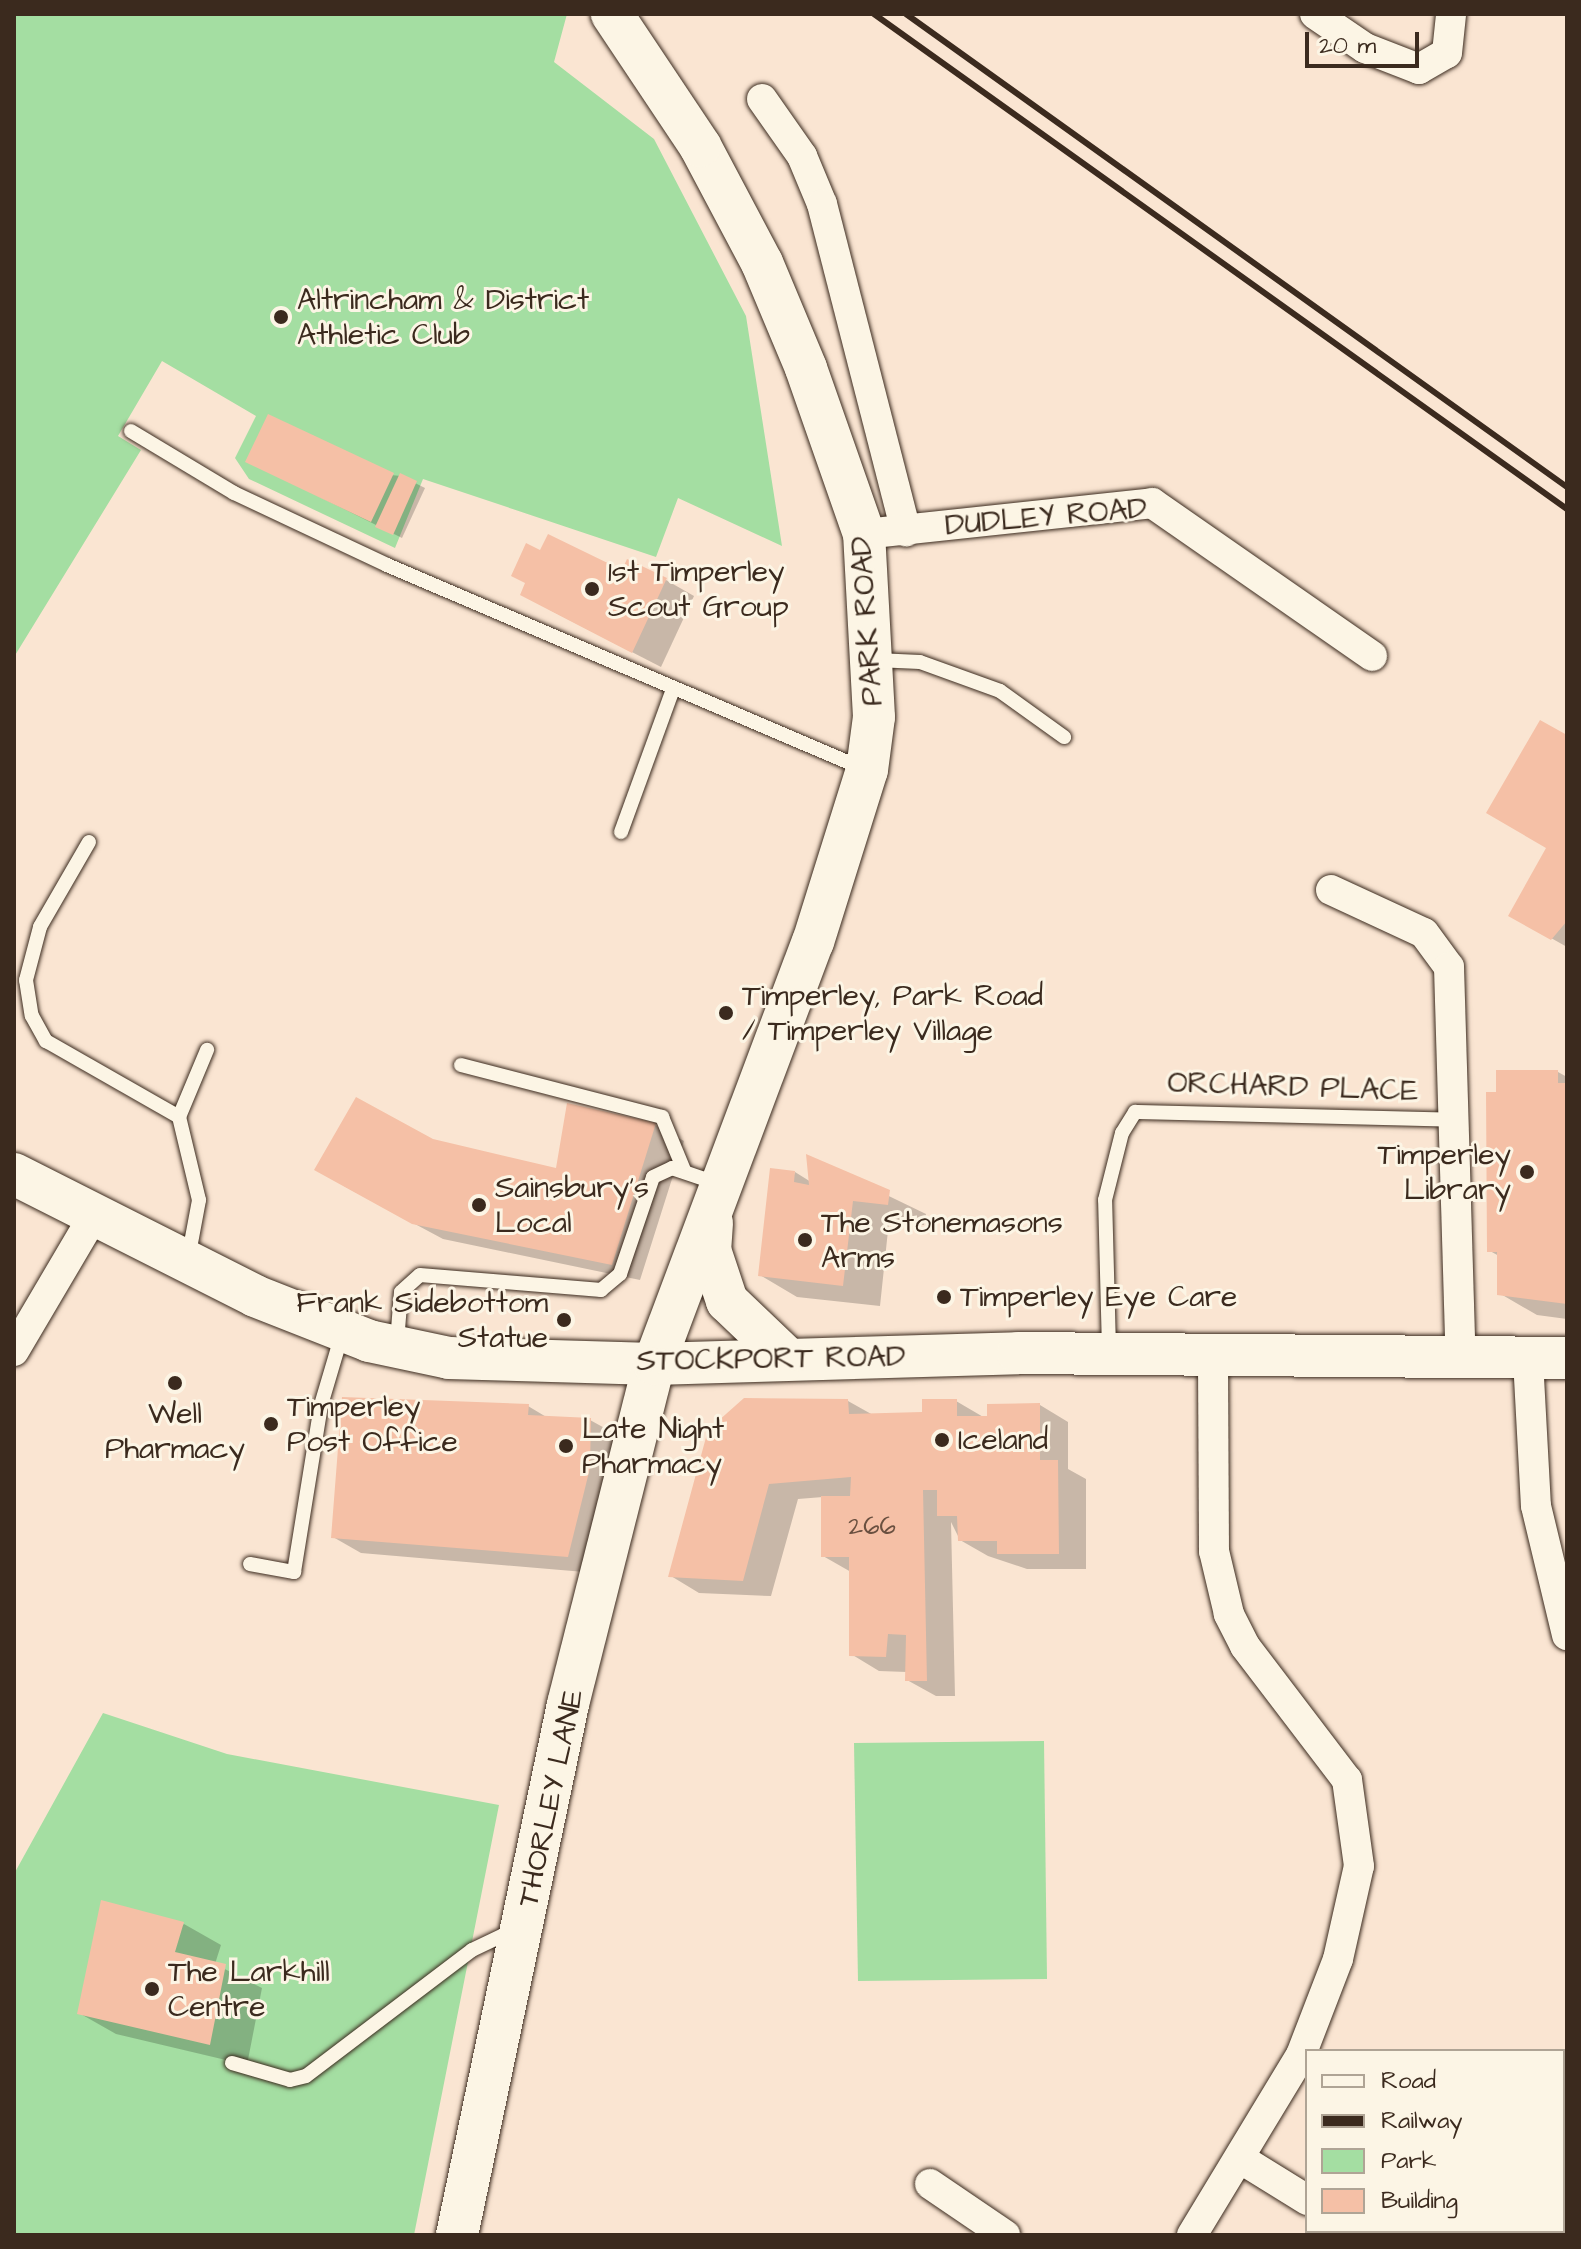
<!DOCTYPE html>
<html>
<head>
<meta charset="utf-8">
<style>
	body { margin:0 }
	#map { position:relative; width:1581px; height:2249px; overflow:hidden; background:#fae5d2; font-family:"Architects Daughter",sans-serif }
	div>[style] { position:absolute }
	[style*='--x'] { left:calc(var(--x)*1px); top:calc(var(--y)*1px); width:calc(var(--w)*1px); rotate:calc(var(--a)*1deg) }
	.green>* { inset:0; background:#a4dea2 }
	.shadow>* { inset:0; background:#0003 }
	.building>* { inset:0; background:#f5c0a6 }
	.roads { filter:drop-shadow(0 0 2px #3b2a1e) drop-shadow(0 0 2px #3b2a1e) }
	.service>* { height:14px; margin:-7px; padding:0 7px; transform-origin:7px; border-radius:7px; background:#fcf5e5 }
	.minor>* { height:30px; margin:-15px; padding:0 15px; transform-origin:15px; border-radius:15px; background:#fcf5e5 }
	.secondary>* { height:42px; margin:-21px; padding:0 21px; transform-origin:21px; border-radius:21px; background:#fcf5e5 }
	.rail>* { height:6px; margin:-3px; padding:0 3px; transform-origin:3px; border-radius:3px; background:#3b2a1e }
	.dots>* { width:22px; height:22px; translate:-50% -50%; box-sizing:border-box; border:4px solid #fcf5e5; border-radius:50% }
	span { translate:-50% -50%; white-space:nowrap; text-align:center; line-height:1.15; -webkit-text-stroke:6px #fcf5e5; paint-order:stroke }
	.number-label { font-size:26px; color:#6a5040 }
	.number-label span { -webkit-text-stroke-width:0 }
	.poi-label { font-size:30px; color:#3b2a1e }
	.left { translate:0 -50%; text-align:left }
	.right { translate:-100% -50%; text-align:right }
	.street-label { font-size:30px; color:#3b2a1e }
	.frame { position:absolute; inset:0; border:16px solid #3b2a1e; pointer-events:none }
	.legend { position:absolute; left:1305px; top:2049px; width:260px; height:184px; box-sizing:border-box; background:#fcf5e5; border:2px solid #afa495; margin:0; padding:10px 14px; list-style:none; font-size:24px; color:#3b2a1e }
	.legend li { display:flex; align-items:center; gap:16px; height:40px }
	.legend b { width:40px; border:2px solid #afa495 }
	.scale { position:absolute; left:1305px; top:32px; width:114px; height:36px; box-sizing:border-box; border:4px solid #3b2a1e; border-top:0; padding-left:10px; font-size:24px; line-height:28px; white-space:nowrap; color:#3b2a1e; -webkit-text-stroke:6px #fcf5e5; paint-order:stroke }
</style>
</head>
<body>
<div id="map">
	<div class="green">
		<i style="clip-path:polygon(14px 14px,567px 14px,554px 62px,654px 139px,746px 316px,782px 546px,678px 498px,656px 557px,423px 479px,395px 548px,249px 479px,235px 458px,256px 416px,162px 361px,118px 436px,141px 450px,14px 657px)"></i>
		<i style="clip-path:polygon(103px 1713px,227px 1754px,499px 1805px,414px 2235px,14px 2235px,14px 1874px)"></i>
		<i style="clip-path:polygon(1044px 1741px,1047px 1979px,858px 1981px,854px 1743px)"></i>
	</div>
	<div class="shadow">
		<i style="clip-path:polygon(248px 461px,401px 476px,425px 488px,402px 538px)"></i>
		<i style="clip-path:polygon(541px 552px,666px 580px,694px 596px,661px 667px,550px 610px)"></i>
		<i style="clip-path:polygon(1567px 737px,1567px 947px,1510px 915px,1549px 847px)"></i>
		<i style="clip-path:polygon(1558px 1072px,1567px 1077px,1567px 1319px,1537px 1315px,1499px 1293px,1499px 1256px,1490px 1251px,1498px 1094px)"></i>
		<i style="clip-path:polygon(569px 1105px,655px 1125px,684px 1141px,640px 1280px,443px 1239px,344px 1186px,433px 1141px,557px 1171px)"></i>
		<i style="clip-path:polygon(808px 1157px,926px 1214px,924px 1225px,889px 1221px,880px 1306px,797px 1297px,760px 1275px,795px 1172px,811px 1182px)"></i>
		<i style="clip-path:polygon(848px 1401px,873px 1415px,924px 1414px,956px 1401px,985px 1418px,1040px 1405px,1068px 1422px,1068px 1469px,1086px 1479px,1086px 1569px,1027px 1569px,988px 1556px,960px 1540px,951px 1522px,955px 1696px,936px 1696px,907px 1680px,907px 1672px,879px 1671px,851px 1654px,851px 1572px,823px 1556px,823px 1497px,798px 1499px,771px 1596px,699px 1593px,671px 1576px)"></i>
		<i style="clip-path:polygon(528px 1406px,548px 1418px,590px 1420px,619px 1436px,596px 1573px,361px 1553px,333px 1537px)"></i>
		<i style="clip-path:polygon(184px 1924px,221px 1945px,215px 1964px,262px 1988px,247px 2065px,116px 2034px,79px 2013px)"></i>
	</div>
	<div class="building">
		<i style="clip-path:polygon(268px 414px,394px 473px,371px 522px,245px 462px)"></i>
		<i style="clip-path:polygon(400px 473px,417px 481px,393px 535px,375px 527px)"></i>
		<i style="clip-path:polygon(548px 534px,622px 570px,627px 559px,667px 578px,632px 653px,520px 595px,525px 583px,511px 576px,526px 543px,540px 550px)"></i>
		<i style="clip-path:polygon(1540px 720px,1567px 735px,1567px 921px,1551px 940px,1508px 916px,1546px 848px,1486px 813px)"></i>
		<i style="clip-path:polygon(1496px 1070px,1558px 1070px,1558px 1083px,1567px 1083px,1567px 1304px,1497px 1295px,1497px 1252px,1487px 1252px,1486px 1092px,1496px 1092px)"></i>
		<i style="clip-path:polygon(356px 1097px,433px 1139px,556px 1168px,567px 1103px,656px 1123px,612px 1265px,412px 1224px,314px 1170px)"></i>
		<i style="clip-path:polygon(806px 1154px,890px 1190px,888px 1205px,853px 1201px,843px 1286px,758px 1276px,770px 1168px,795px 1171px,794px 1182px,809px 1185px)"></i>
		<i style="clip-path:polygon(342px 1397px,529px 1404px,528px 1415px,591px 1418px,590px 1468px,568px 1557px,331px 1538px)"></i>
		<i style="clip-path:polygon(744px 1398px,848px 1399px,849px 1414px,922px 1412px,922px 1399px,957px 1399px,957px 1416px,987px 1416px,987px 1404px,1040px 1403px,1040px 1460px,1058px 1460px,1059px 1554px,997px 1554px,997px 1541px,958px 1541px,957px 1516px,937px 1516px,937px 1490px,923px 1490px,927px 1681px,905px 1681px,906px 1635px,888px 1634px,886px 1657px,849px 1656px,849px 1557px,821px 1557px,821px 1496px,850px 1496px,851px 1477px,769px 1484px,743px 1581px,668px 1577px,708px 1430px)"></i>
		<i style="clip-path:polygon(101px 1900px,184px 1922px,175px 1952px,226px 1964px,210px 2045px,77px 2014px)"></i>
	</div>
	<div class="roads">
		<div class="service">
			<i style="--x:131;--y:431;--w:120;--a:31"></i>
			<i style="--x:234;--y:493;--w:169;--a:25.2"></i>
			<i style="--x:387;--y:565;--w:519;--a:23.16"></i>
			<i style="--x:876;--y:660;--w:44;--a:2.6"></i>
			<i style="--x:920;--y:662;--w:85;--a:19.9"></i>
			<i style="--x:1000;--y:691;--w:79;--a:35.7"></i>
			<i style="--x:621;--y:832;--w:152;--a:-70"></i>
			<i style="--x:89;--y:842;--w:98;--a:120"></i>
			<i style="--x:40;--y:927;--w:55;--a:104.8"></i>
			<i style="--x:26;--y:980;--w:36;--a:81"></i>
			<i style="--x:32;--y:1016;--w:29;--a:61"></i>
			<i style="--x:46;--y:1041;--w:153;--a:29.7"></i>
			<i style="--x:461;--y:1065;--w:208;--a:14.5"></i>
			<i style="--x:662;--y:1117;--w:57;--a:67.5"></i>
			<i style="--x:188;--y:1259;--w:60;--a:-79.4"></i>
			<i style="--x:199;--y:1200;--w:85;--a:-103.5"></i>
			<i style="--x:179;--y:1117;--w:73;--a:-67.3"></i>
			<i style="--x:397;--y:1342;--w:50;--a:-85.4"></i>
			<i style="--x:401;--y:1292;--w:25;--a:-42"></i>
			<i style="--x:420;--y:1275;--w:182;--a:4.7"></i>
			<i style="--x:601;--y:1290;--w:25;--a:-40"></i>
			<i style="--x:620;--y:1274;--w:102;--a:-71.2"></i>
			<i style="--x:653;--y:1177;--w:21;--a:-25"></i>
			<i style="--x:672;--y:1168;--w:50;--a:18.8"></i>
			<i style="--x:1109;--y:1349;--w:149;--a:-91.5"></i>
			<i style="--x:1105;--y:1200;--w:69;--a:-75.8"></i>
			<i style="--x:1122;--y:1133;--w:25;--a:-58"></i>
			<i style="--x:1135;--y:1112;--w:323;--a:1.4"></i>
			<i style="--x:250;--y:1564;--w:45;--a:10.3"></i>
			<i style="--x:294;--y:1572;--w:169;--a:-80.8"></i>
			<i style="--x:321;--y:1405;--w:74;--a:-73.5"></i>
			<i style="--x:232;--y:2063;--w:60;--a:16.3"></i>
			<i style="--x:290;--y:2080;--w:16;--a:-14"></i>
			<i style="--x:306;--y:2076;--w:208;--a:-37.2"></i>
			<i style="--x:472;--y:1950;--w:47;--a:-25.5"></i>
		</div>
		<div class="minor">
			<i style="--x:1315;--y:14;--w:60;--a:34.2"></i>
			<i style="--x:1365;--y:48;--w:58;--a:21.3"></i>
			<i style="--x:1419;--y:69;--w:32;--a:-30"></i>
			<i style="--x:1447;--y:53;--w:39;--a:-84"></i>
			<i style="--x:762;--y:99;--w:70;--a:54.9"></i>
			<i style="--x:802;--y:156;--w:52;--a:67.4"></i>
			<i style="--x:822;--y:204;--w:338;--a:75.6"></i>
			<i style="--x:864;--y:534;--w:290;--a:-6.1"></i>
			<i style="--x:1152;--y:503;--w:268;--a:34.8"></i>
			<i style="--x:1331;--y:890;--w:102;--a:24.8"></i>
			<i style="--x:1424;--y:933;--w:42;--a:53.7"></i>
			<i style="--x:1449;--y:967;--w:394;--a:88.3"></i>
			<i style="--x:14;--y:1351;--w:158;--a:-59.5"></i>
			<i style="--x:1528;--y:1359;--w:147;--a:86.9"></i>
			<i style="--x:1536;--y:1506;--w:133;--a:76.5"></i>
			<i style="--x:1241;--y:2159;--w:78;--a:31.8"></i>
			<i style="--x:930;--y:2184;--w:91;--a:34.2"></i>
			<i style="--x:1352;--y:2231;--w:6;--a:39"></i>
			<i style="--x:1192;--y:2235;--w:210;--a:-58.8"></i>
			<i style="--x:1301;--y:2055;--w:103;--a:-68.9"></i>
			<i style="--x:1338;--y:1959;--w:95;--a:-77.3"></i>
			<i style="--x:1359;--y:1866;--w:87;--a:-97.9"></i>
			<i style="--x:1347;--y:1780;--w:168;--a:-127.3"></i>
			<i style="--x:1245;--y:1646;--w:36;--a:-117"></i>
			<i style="--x:1229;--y:1614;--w:65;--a:-103.4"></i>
			<i style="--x:1214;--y:1551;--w:196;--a:-90.3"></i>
		</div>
		<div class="secondary">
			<i style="--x:14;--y:1174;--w:270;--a:26.8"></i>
			<i style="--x:255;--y:1296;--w:123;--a:21.5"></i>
			<i style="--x:369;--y:1341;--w:82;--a:12"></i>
			<i style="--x:449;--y:1358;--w:205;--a:1.7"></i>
			<i style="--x:654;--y:1364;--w:364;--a:-1.7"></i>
			<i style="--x:1018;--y:1353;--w:549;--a:0.52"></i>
			<i style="--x:712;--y:1223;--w:27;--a:94"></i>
			<i style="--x:710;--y:1250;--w:54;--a:71.6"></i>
			<i style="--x:727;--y:1301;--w:84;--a:43.6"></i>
			<i style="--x:457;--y:2235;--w:542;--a:-78.19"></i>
			<i style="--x:568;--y:1704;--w:351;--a:-75.8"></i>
			<i style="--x:654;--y:1364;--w:451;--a:-69.4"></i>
			<i style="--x:813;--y:942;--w:180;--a:-72.6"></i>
			<i style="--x:867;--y:770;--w:53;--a:-82.5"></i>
			<i style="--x:874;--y:717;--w:183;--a:-93.1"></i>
			<i style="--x:864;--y:534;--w:176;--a:-109.3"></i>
			<i style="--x:806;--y:368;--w:114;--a:-112.7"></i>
			<i style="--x:762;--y:263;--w:132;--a:-117.9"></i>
			<i style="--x:700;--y:146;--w:159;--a:-123.7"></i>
		</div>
	</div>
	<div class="rail">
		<i style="--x:874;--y:14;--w:852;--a:35.54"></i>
		<i style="--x:906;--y:14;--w:813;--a:35.59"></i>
	</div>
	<div class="dots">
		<i style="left:281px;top:317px;background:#3b2a1e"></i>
		<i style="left:592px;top:589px;background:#3b2a1e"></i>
		<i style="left:726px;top:1013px;background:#3b2a1e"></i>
		<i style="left:1527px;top:1172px;background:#3b2a1e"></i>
		<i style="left:479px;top:1205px;background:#3b2a1e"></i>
		<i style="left:805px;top:1240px;background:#3b2a1e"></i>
		<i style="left:944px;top:1297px;background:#3b2a1e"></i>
		<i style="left:564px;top:1320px;background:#3b2a1e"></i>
		<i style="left:175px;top:1383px;background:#3b2a1e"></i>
		<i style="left:271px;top:1424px;background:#3b2a1e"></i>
		<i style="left:942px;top:1440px;background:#3b2a1e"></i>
		<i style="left:566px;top:1446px;background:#3b2a1e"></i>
		<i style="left:152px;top:1989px;background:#3b2a1e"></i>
	</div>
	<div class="number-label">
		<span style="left:872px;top:1527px">266</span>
	</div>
	<div class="poi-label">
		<span class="left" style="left:297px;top:317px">Altrincham &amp; District<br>Athletic Club</span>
		<span class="left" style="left:608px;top:589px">1st Timperley<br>Scout Group</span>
		<span class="left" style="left:742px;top:1013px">Timperley, Park Road<br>/ Timperley Village</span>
		<span class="right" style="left:1511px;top:1172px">Timperley<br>Library</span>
		<span class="left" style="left:495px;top:1205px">Sainsbury's<br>Local</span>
		<span class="left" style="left:821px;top:1240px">The Stonemasons<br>Arms</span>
		<span class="left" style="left:960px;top:1297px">Timperley Eye Care</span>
		<span class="right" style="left:548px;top:1320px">Frank Sidebottom<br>Statue</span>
		<span class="left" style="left:287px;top:1424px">Timperley<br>Post Office</span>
		<span style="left:175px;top:1431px">Well<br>Pharmacy</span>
		<span class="left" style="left:582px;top:1446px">Late Night<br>Pharmacy</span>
		<span class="left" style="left:958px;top:1440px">Iceland</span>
		<span class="left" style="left:168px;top:1989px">The Larkhill<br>Centre</span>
	</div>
	<div class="street-label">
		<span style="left:1046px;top:517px;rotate:-5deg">DUDLEY ROAD</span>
		<span style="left:867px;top:621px;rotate:-94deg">PARK ROAD</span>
		<span style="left:1293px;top:1087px;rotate:2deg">ORCHARD PLACE</span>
		<span style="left:771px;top:1359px;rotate:-1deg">STOCKPORT ROAD</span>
		<span style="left:551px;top:1798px;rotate:-78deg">THORLEY LANE</span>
	</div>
	<div class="frame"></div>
	<ul class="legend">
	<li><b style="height:10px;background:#fcf5e5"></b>Road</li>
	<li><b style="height:10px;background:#3b2a1e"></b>Railway</li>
	<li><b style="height:22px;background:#a4dea2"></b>Park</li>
	<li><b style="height:22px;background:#f5c0a6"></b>Building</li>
	</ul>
	<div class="scale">20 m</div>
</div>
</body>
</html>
